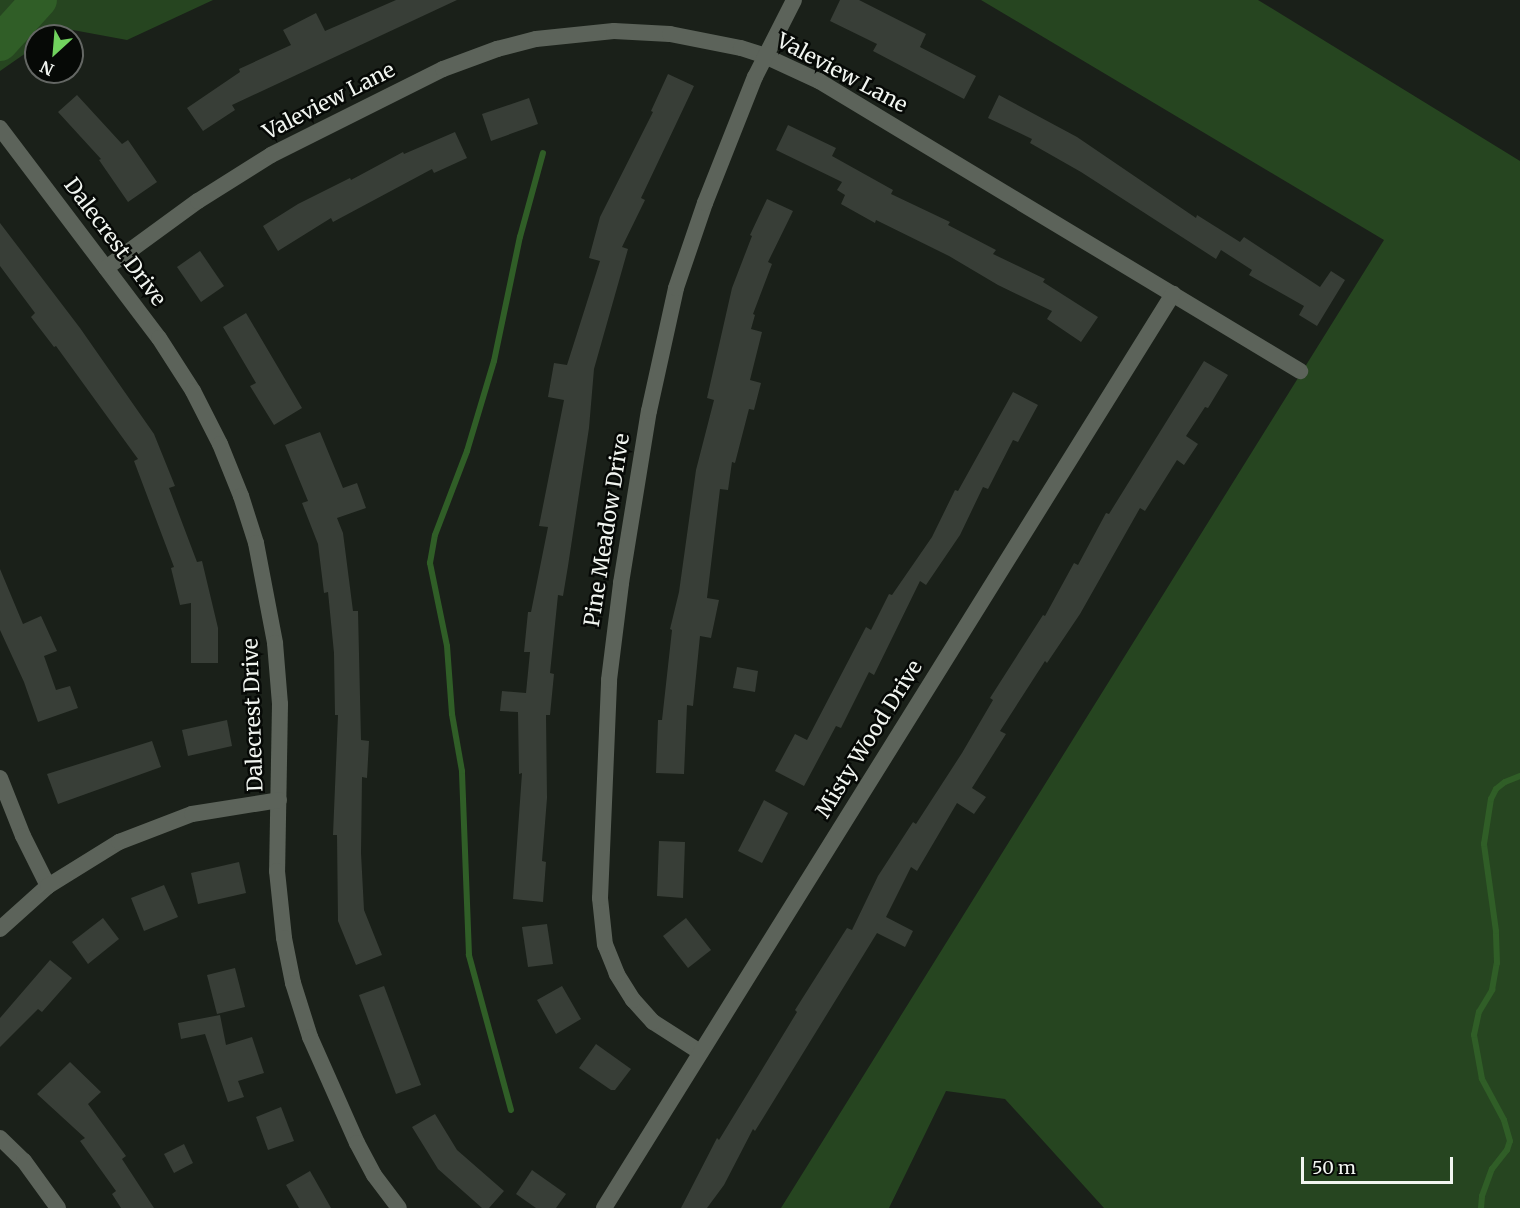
<!DOCTYPE html>
<html>
<head>
<meta charset="utf-8">
<style>
	body { margin:0 }
	#map { position:relative; width:1520px; height:1208px; overflow:hidden; background:#1a2019; font-family:Merriweather,serif }
	div>[style] { position:absolute }
	[style*='--x'] { left:calc(var(--x)*1px); top:calc(var(--y)*1px); width:calc(var(--w)*1px); rotate:calc(var(--a)*1deg) }
	.green>* { inset:0; background:#264520 }
	.stream>* { height:6px; margin:-3px; padding:0 3px; transform-origin:3px; border-radius:3px; background:#305e27 }
	.river>* { height:36px; margin:-18px; padding:0 18px; transform-origin:18px; border-radius:18px; background:#305e27 }
	.building>* { inset:0; background:#383e37 }
	.minor>* { height:16px; margin:-8px; padding:0 8px; transform-origin:8px; border-radius:8px; background:#5c635a }
	span { translate:-50% -50%; white-space:nowrap; text-align:center; line-height:1.15; -webkit-text-stroke:5px #060906; paint-order:stroke }
	.street-label { font-size:21px; color:#f1f5f0 }
	.north { position:absolute; left:24px; top:24px; width:60px; height:60px; box-sizing:border-box; background:#060906; border:2px solid #646764; border-radius:50%; rotate:206deg; font-size:16px; font-weight:700; line-height:24px; text-align:center; color:#f1f5f0 }
	.north::after { content:''; display:block; margin:auto; width:21px; height:27px; background:#71d35e; clip-path:polygon(50% 0,100% 100%,50% 72%,0 100%) }
	.scale { position:absolute; left:1301px; top:1157px; width:152px; height:27px; box-sizing:border-box; border:3px solid #f1f5f0; border-top:0; padding-left:8px; font-size:18px; line-height:21px; white-space:nowrap; color:#f1f5f0; -webkit-text-stroke:4px #060906; paint-order:stroke }
</style>
</head>
<body>
<div id="map">
	<div class="green">
		<i style="clip-path:polygon(0 0,213px 0,127px 40px,62px 28px,50px 36px,36px 36px,36px 46px,0 71px)"></i>
		<i style="clip-path:polygon(981px 0,1258px 0,1520px 161px,1520px 1208px,1104px 1208px,1005px 1099px,946px 1091px,889px 1208px,781px 1208px,1384px 240px)"></i>
	</div>
	<div class="stream">
		<i style="--x:511;--y:1110;--w:161;--a:-105.2"></i>
		<i style="--x:469;--y:955;--w:184;--a:-92.2"></i>
		<i style="--x:462;--y:771;--w:58;--a:-100"></i>
		<i style="--x:452;--y:714;--w:68;--a:-94.2"></i>
		<i style="--x:447;--y:646;--w:85;--a:-101.6"></i>
		<i style="--x:430;--y:563;--w:28;--a:-80"></i>
		<i style="--x:435;--y:535;--w:90;--a:-69.1"></i>
		<i style="--x:467;--y:451;--w:94;--a:-73.3"></i>
		<i style="--x:494;--y:361;--w:127;--a:-78.2"></i>
		<i style="--x:520;--y:237;--w:87;--a:-74.7"></i>
		<i style="--x:1481;--y:1208;--w:12;--a:-85"></i>
		<i style="--x:1482;--y:1196;--w:29;--a:-70"></i>
		<i style="--x:1492;--y:1169;--w:24;--a:-52"></i>
		<i style="--x:1507;--y:1150;--w:9;--a:-72"></i>
		<i style="--x:1510;--y:1141;--w:22;--a:-106"></i>
		<i style="--x:1504;--y:1120;--w:47;--a:-118.2"></i>
		<i style="--x:1482;--y:1079;--w:45;--a:-100.3"></i>
		<i style="--x:1474;--y:1035;--w:24;--a:-78"></i>
		<i style="--x:1479;--y:1012;--w:26;--a:-59"></i>
		<i style="--x:1492;--y:990;--w:27;--a:-80"></i>
		<i style="--x:1497;--y:963;--w:32;--a:-92"></i>
		<i style="--x:1496;--y:931;--w:88;--a:-97.9"></i>
		<i style="--x:1484;--y:844;--w:46;--a:-81.2"></i>
		<i style="--x:1491;--y:799;--w:11;--a:-63"></i>
		<i style="--x:1496;--y:789;--w:11;--a:-38"></i>
		<i style="--x:1505;--y:782;--w:16;--a:-22"></i>
	</div>
	<div class="river">
		<i style="--x:0;--y:43;--w:58;--a:-47.8"></i>
	</div>
	<div class="building">
		<i style="clip-path:polygon(396px 0,457px 0,232px 105px,235px 110px,203px 131px,187px 108px,240px 72px,239px 69px,291px 45px,283px 30px,316px 13px,325px 31px)"></i>
		<i style="clip-path:polygon(840px 0,859px 0,926px 34px,920px 47px,976px 76px,964px 99px,873px 51px,877px 44px,830px 21px)"></i>
		<i style="clip-path:polygon(668px 74px,694px 86px,641px 198px,645px 200px,622px 247px,628px 249px,594px 369px,589px 428px,568px 566px,563px 596px,558px 595px,550px 673px,554px 674px,550px 715px,546px 715px,547px 798px,542px 861px,546px 862px,543px 902px,513px 899px,522px 773px,519px 774px,518px 712px,500px 711px,502px 691px,526px 693px,530px 652px,524px 652px,528px 612px,531px 612px,548px 527px,539px 526px,564px 400px,548px 397px,554px 363px,567px 365px,600px 261px,589px 258px,600px 217px,653px 112px,651px 111px)"></i>
		<i style="clip-path:polygon(77px 95px,122px 144px,128px 140px,157px 182px,128px 202px,99px 160px,101px 159px,58px 112px)"></i>
		<i style="clip-path:polygon(999px 95px,1077px 137px,1196px 218px,1197px 215px,1240px 242px,1244px 237px,1320px 287px,1331px 271px,1345px 280px,1317px 326px,1299px 315px,1304px 306px,1249px 275px,1252px 270px,1221px 250px,1216px 259px,1081px 172px,1030px 143px,1032px 139px,988px 118px)"></i>
		<i style="clip-path:polygon(529px 98px,538px 124px,491px 141px,482px 114px)"></i>
		<i style="clip-path:polygon(788px 125px,836px 148px,832px 156px,893px 190px,891px 194px,950px 222px,948px 225px,996px 250px,993px 254px,1045px 279px,1043px 282px,1098px 317px,1081px 342px,1047px 319px,1052px 311px,998px 285px,949px 256px,876px 220px,875px 223px,841px 204px,845px 195px,837px 190px,842px 182px,776px 150px)"></i>
		<i style="clip-path:polygon(455px 132px,467px 158px,434px 173px,432px 169px,333px 222px,331px 218px,278px 251px,263px 226px,298px 204px,350px 178px,351px 180px,403px 152px,404px 154px)"></i>
		<i style="clip-path:polygon(767px 199px,793px 211px,768px 262px,772px 264px,753px 314px,755px 315px,751px 329px,762px 332px,750px 380px,761px 383px,754px 410px,749px 409px,735px 463px,732px 462px,728px 490px,720px 489px,707px 598px,719px 600px,711px 638px,700px 636px,693px 706px,687px 705px,684px 774px,656px 773px,658px 720px,662px 720px,672px 630px,670px 629px,679px 592px,696px 470px,714px 400px,707px 398px,732px 288px,752px 236px,750px 235px)"></i>
		<i style="clip-path:polygon(0 223px,80px 328px,154px 434px,175px 486px,169px 488px,197px 562px,202px 561px,218px 628px,218px 663px,191px 663px,191px 603px,180px 605px,171px 568px,174px 567px,134px 461px,138px 459px,56px 346px,54px 347px,31px 317px,35px 313px,0 266px)"></i>
		<i style="clip-path:polygon(200px 251px,224px 286px,201px 302px,177px 267px)"></i>
		<i style="clip-path:polygon(246px 313px,302px 408px,274px 425px,250px 386px,256px 383px,223px 327px)"></i>
		<i style="clip-path:polygon(1204px 361px,1228px 375px,1208px 408px,1205px 407px,1186px 436px,1198px 444px,1184px 465px,1177px 460px,1145px 511px,1140px 508px,1080px 614px,1047px 663px,1045px 661px,1000px 731px,1006px 734px,972px 788px,986px 797px,974px 814px,957px 803px,917px 871px,911px 867px,886px 917px,913px 931px,905px 947px,877px 933px,755px 1131px,753px 1129px,724px 1185px,707px 1208px,681px 1208px,717px 1138px,719px 1140px,797px 1012px,795px 1010px,847px 928px,852px 930px,878px 876px,913px 822px,916px 824px,962px 753px,993px 700px,990px 698px,1043px 615px,1045px 616px,1074px 563px,1078px 565px,1106px 513px,1109px 514px)"></i>
		<i style="clip-path:polygon(1013px 392px,1038px 405px,1018px 442px,1013px 440px,988px 489px,983px 487px,960px 535px,926px 585px,920px 581px,874px 675px,869px 672px,841px 728px,836px 726px,804px 786px,775px 771px,795px 734px,807px 740px,866px 627px,871px 630px,889px 594px,892px 595px,932px 537px,955px 490px,958px 491px)"></i>
		<i style="clip-path:polygon(320px 432px,343px 488px,357px 483px,366px 508px,337px 518px,343px 533px,353px 611px,358px 611px,361px 740px,369px 741px,367px 778px,362px 777px,361px 853px,364px 910px,382px 955px,356px 965px,338px 921px,337px 835px,333px 835px,338px 715px,335px 715px,334px 653px,328px 592px,324px 593px,318px 544px,302px 503px,308px 501px,285px 445px)"></i>
		<i style="clip-path:polygon(0 569px,23px 624px,41px 616px,57px 651px,44px 656px,56px 690px,70px 686px,78px 708px,38px 722px,24px 682px,0 630px)"></i>
		<i style="clip-path:polygon(737px 667px,758px 671px,755px 692px,733px 688px)"></i>
		<i style="clip-path:polygon(227px 720px,232px 746px,188px 756px,182px 730px)"></i>
		<i style="clip-path:polygon(152px 741px,161px 767px,58px 804px,47px 774px)"></i>
		<i style="clip-path:polygon(764px 800px,788px 813px,762px 863px,738px 851px)"></i>
		<i style="clip-path:polygon(659px 841px,685px 842px,683px 898px,657px 896px)"></i>
		<i style="clip-path:polygon(239px 862px,246px 893px,198px 904px,191px 873px)"></i>
		<i style="clip-path:polygon(164px 885px,178px 917px,144px 931px,131px 898px)"></i>
		<i style="clip-path:polygon(103px 918px,119px 939px,88px 964px,72px 942px)"></i>
		<i style="clip-path:polygon(686px 918px,711px 950px,688px 968px,663px 936px)"></i>
		<i style="clip-path:polygon(547px 924px,553px 964px,528px 967px,522px 927px)"></i>
		<i style="clip-path:polygon(50px 960px,72px 978px,42px 1012px,38px 1009px,0 1047px,0 1018px)"></i>
		<i style="clip-path:polygon(235px 968px,245px 1007px,217px 1014px,207px 975px)"></i>
		<i style="clip-path:polygon(384px 986px,421px 1085px,396px 1094px,359px 995px)"></i>
		<i style="clip-path:polygon(562px 986px,581px 1019px,556px 1034px,537px 1000px)"></i>
		<i style="clip-path:polygon(220px 1015px,226px 1045px,252px 1037px,264px 1073px,238px 1081px,244px 1097px,228px 1102px,205px 1034px,181px 1039px,178px 1023px)"></i>
		<i style="clip-path:polygon(596px 1044px,631px 1069px,615px 1090px,611px 1090px,579px 1068px)"></i>
		<i style="clip-path:polygon(70px 1062px,101px 1092px,88px 1104px,126px 1156px,122px 1159px,154px 1208px,121px 1208px,112px 1194px,116px 1191px,80px 1141px,85px 1138px,37px 1094px)"></i>
		<i style="clip-path:polygon(281px 1107px,294px 1141px,268px 1150px,256px 1117px)"></i>
		<i style="clip-path:polygon(435px 1114px,457px 1150px,504px 1191px,489px 1208px,482px 1208px,438px 1169px,412px 1127px)"></i>
		<i style="clip-path:polygon(184px 1144px,193px 1163px,174px 1173px,164px 1154px)"></i>
		<i style="clip-path:polygon(532px 1170px,566px 1194px,556px 1208px,536px 1208px,516px 1194px)"></i>
		<i style="clip-path:polygon(310px 1171px,331px 1208px,299px 1208px,286px 1185px)"></i>
	</div>
	<div class="minor">
		<i style="--x:0;--y:128;--w:263;--a:52.9"></i>
		<i style="--x:159;--y:338;--w:63;--a:57.3"></i>
		<i style="--x:193;--y:391;--w:59;--a:63"></i>
		<i style="--x:220;--y:444;--w:56;--a:68"></i>
		<i style="--x:241;--y:496;--w:49;--a:72.3"></i>
		<i style="--x:256;--y:543;--w:102;--a:79.2"></i>
		<i style="--x:275;--y:643;--w:61;--a:85.3"></i>
		<i style="--x:280;--y:704;--w:167;--a:91"></i>
		<i style="--x:277;--y:871;--w:67;--a:84"></i>
		<i style="--x:284;--y:938;--w:46;--a:78.7"></i>
		<i style="--x:293;--y:983;--w:57;--a:72.5"></i>
		<i style="--x:310;--y:1037;--w:116;--a:66.1"></i>
		<i style="--x:357;--y:1143;--w:36;--a:62"></i>
		<i style="--x:374;--y:1175;--w:41;--a:52.9"></i>
		<i style="--x:106;--y:268;--w:114;--a:-36.1"></i>
		<i style="--x:198;--y:201;--w:86;--a:-32.2"></i>
		<i style="--x:271;--y:155;--w:192;--a:-26.6"></i>
		<i style="--x:443;--y:69;--w:58;--a:-20.3"></i>
		<i style="--x:497;--y:49;--w:40;--a:-14.4"></i>
		<i style="--x:536;--y:39;--w:78;--a:-5.9"></i>
		<i style="--x:614;--y:31;--w:56;--a:3.1"></i>
		<i style="--x:670;--y:34;--w:72;--a:11.2"></i>
		<i style="--x:741;--y:48;--w:25;--a:18"></i>
		<i style="--x:765;--y:56;--w:60;--a:24.8"></i>
		<i style="--x:819;--y:81;--w:562;--a:31.09"></i>
		<i style="--x:0;--y:778;--w:62;--a:68.4"></i>
		<i style="--x:23;--y:836;--w:56;--a:63.4"></i>
		<i style="--x:0;--y:929;--w:64;--a:-41.9"></i>
		<i style="--x:48;--y:886;--w:84;--a:-31.8"></i>
		<i style="--x:119;--y:842;--w:78;--a:-21"></i>
		<i style="--x:192;--y:814;--w:88;--a:-9.1"></i>
		<i style="--x:700;--y:1052;--w:56;--a:-147.4"></i>
		<i style="--x:653;--y:1022;--w:30;--a:-132"></i>
		<i style="--x:633;--y:1000;--w:31;--a:-122"></i>
		<i style="--x:617;--y:974;--w:31;--a:-112"></i>
		<i style="--x:605;--y:945;--w:47;--a:-96.1"></i>
		<i style="--x:600;--y:898;--w:218;--a:-87.6"></i>
		<i style="--x:609;--y:680;--w:98;--a:-82.9"></i>
		<i style="--x:621;--y:583;--w:174;--a:-80.8"></i>
		<i style="--x:649;--y:411;--w:126;--a:-77.6"></i>
		<i style="--x:676;--y:288;--w:90;--a:-71.2"></i>
		<i style="--x:705;--y:203;--w:136;--a:-68.4"></i>
		<i style="--x:755;--y:77;--w:86;--a:-63.1"></i>
		<i style="--x:0;--y:1138;--w:33;--a:44"></i>
		<i style="--x:24;--y:1161;--w:58;--a:54.1"></i>
		<i style="--x:604;--y:1208;--w:1077;--a:-58.1"></i>
	</div>
	<div class="street-label">
		<span style="left:842px;top:73px;rotate:28deg">Valeview Lane</span>
		<span style="left:329px;top:101px;rotate:-27deg">Valeview Lane</span>
		<span style="left:115px;top:242px;rotate:53deg">Dalecrest Drive</span>
		<span style="left:607px;top:530px;rotate:-81deg">Pine Meadow Drive</span>
		<span style="left:253px;top:715px;rotate:-92deg">Dalecrest Drive</span>
		<span style="left:869px;top:739px;rotate:-58deg">Misty Wood Drive</span>
	</div>
	<div class="north">N</div>
	<div class="scale">50 m</div>
</div>
</body>
</html>
